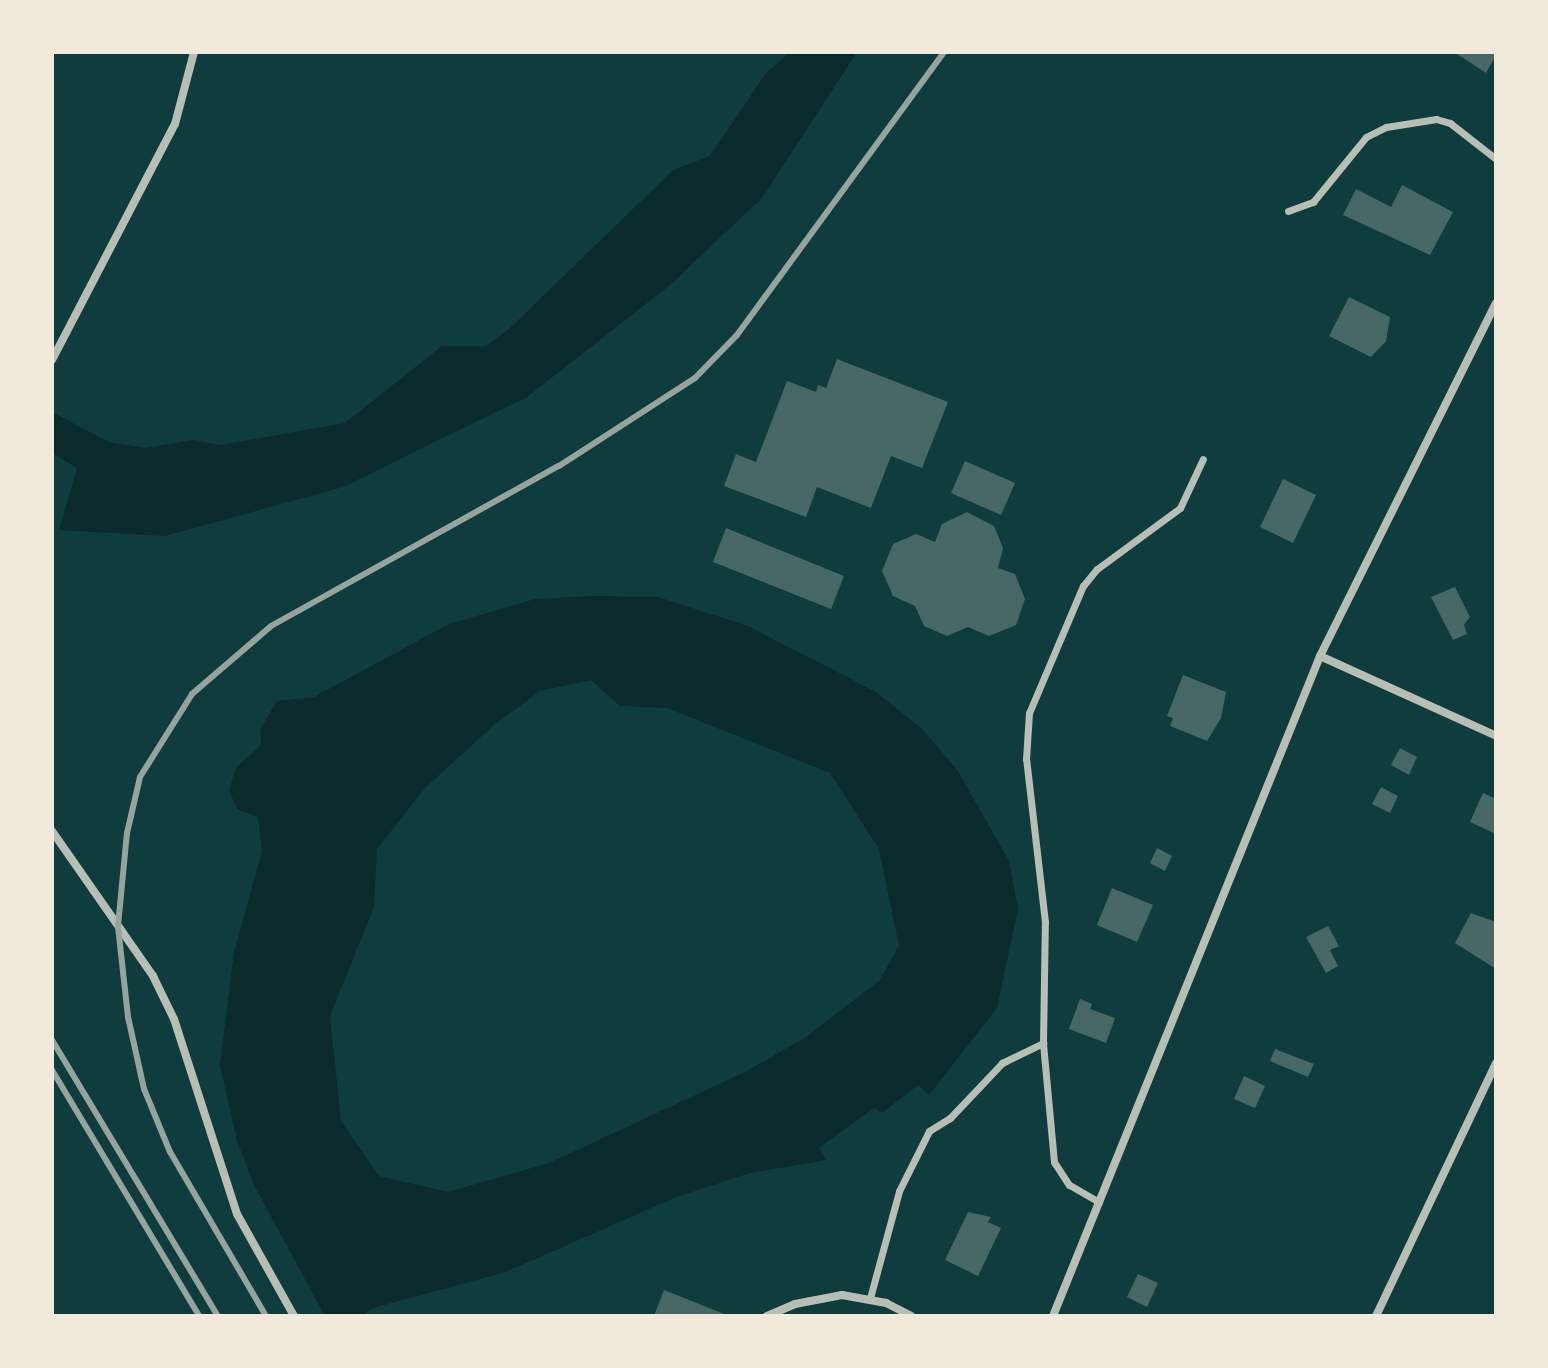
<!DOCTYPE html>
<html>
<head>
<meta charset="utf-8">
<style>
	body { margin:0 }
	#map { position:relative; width:1548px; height:1368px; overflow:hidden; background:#0f3d3e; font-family:"IBM Plex Serif",serif }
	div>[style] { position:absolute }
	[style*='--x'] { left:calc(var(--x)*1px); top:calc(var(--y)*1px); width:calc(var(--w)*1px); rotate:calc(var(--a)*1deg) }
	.water>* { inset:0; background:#0a2a2b }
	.building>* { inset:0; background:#486865 }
	.pedestrian>* { height:7px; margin:-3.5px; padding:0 3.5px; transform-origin:3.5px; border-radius:3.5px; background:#b8beb3 }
	.minor>* { height:8px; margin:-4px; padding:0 4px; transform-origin:4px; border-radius:4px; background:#b8beb3 }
	.rail>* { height:6px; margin:-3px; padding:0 3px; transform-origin:3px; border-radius:3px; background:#97a49c }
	span { translate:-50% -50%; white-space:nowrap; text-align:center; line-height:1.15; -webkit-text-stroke:6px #f1e9da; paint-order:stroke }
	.frame { position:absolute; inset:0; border:54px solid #f1e9da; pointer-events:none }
</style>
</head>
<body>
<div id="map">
	<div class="water">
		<i style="clip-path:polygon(790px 52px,857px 52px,762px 198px,670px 285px,527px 397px,343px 487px,165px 536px,59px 530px,77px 468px,52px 453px,52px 412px,109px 442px,146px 448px,194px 440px,220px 445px,345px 423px,442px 346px,486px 346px,510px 328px,673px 170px,710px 156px,766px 73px)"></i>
		<i style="clip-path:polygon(evenodd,594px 596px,658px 597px,748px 626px,876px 692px,922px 729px,958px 771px,1009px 861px,1018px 909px,997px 1008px,929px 1095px,918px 1085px,882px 1113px,874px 1108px,819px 1148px,826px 1160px,750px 1173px,674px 1198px,506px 1272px,373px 1308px,362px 1316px,325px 1316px,255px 1187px,237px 1141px,220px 1065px,234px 952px,262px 851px,258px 817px,237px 809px,229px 790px,236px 768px,261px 745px,260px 730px,277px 701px,314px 697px,449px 624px,535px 599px,594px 596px,591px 680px,620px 706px,667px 708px,830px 773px,879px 849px,899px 946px,880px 980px,806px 1037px,743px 1073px,549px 1163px,448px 1192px,379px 1176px,341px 1121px,330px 1016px,374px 907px,377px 849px,425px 788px,495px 724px,540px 691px,591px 680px)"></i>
	</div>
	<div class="building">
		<i style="clip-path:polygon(1454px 52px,1496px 52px,1496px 55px,1486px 73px)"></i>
		<i style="clip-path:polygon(1402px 185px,1453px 212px,1430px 255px,1343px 215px,1356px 189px,1391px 207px)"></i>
		<i style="clip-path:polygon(1349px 297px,1390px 317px,1386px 341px,1371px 357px,1329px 336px)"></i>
		<i style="clip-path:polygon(837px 359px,948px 402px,922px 468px,891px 456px,871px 508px,817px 487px,806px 517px,724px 486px,736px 454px,756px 462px,787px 381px,816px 392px,818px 385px,826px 388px)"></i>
		<i style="clip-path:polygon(965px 461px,1015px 483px,1001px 515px,951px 493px)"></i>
		<i style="clip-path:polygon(1283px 479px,1316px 495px,1293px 543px,1260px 527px)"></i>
		<i style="clip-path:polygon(967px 512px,994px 526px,1003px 548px,998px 568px,1015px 574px,1025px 599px,1016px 625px,989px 636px,968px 627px,947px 636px,924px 626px,915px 606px,893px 596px,882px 571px,893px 544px,916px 534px,935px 542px,942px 524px)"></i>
		<i style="clip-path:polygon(726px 528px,844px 576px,831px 609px,713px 562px)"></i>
		<i style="clip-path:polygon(1455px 587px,1470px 617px,1464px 625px,1467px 634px,1453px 640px,1431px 597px)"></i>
		<i style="clip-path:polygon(1183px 675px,1226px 692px,1221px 718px,1207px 741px,1170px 726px,1173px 718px,1167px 716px)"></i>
		<i style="clip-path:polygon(1400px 748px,1417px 757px,1409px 775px,1391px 765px)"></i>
		<i style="clip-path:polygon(1381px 787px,1398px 796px,1390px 813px,1372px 804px)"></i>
		<i style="clip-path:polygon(1483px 793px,1496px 799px,1496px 834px,1470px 822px)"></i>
		<i style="clip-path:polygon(1157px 848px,1172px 856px,1165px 871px,1150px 863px)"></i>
		<i style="clip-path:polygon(1112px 888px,1153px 905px,1137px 942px,1097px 925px)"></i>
		<i style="clip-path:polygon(1471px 913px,1496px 922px,1496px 969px,1455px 943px)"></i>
		<i style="clip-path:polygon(1328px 926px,1339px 946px,1330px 950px,1338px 966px,1326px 973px,1306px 937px)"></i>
		<i style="clip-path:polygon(1080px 999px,1092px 1004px,1090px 1009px,1115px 1018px,1106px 1043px,1069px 1029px)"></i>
		<i style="clip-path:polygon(1275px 1049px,1314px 1064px,1308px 1077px,1270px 1061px)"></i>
		<i style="clip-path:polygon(1244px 1076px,1265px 1086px,1255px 1108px,1234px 1099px)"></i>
		<i style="clip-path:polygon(968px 1212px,991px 1217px,988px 1222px,1001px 1228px,978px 1276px,945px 1260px)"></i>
		<i style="clip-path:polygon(1138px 1274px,1158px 1283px,1147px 1307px,1127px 1297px)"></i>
		<i style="clip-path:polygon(664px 1290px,729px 1316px,654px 1316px)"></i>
	</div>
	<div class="pedestrian">
		<i style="--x:1288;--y:211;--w:27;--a:-20"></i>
		<i style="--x:1313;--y:202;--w:84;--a:-50.8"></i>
		<i style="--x:1366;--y:137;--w:22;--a:-27"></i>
		<i style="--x:1386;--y:127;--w:51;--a:-9.1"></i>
		<i style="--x:1436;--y:119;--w:15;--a:16"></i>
		<i style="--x:1450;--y:123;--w:58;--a:38"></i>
		<i style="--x:1099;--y:1202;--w:34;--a:-150"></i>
		<i style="--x:1069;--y:1185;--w:27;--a:-123"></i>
		<i style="--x:1054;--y:1162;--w:120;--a:-95.3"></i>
		<i style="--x:1043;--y:1043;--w:121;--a:-89.1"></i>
		<i style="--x:1045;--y:922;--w:164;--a:-96.6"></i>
		<i style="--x:1026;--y:759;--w:46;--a:-86.3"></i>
		<i style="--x:1029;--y:713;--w:138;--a:-67"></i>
		<i style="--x:1083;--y:586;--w:22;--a:-51"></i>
		<i style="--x:1097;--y:569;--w:103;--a:-36.3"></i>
		<i style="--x:1180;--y:508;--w:54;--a:-64.9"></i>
		<i style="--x:870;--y:1298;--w:111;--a:-74.8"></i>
		<i style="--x:899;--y:1191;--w:67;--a:-63.4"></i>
		<i style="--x:929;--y:1131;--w:25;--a:-32"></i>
		<i style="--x:950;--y:1118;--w:76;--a:-46.6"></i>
		<i style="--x:1002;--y:1063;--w:46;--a:-26"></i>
	</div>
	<div class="minor">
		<i style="--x:52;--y:360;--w:266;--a:-62.5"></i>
		<i style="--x:175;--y:124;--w:74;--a:-75.2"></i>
		<i style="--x:1320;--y:656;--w:193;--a:24.4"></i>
		<i style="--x:52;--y:831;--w:177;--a:55.1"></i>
		<i style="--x:153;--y:976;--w:48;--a:64"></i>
		<i style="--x:174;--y:1019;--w:205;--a:72.1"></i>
		<i style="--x:237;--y:1214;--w:117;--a:60.8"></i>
		<i style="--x:767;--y:1316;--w:30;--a:-23"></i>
		<i style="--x:795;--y:1304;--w:48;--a:-10.8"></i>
		<i style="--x:842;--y:1295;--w:45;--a:10.3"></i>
		<i style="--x:886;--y:1303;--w:28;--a:27"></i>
		<i style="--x:1053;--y:1316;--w:712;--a:-67.97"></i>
		<i style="--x:1320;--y:656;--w:394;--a:-63.5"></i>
		<i style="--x:1376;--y:1316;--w:280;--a:-64.6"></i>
	</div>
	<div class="rail">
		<i style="--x:52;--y:1040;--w:322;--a:59"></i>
		<i style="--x:52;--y:1070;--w:287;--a:59.1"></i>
		<i style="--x:266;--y:1316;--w:190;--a:-120.3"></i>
		<i style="--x:170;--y:1152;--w:68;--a:-112.4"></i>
		<i style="--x:144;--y:1089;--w:74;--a:-102.5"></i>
		<i style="--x:128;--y:1017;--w:92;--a:-96.3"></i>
		<i style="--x:118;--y:926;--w:93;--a:-84.5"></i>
		<i style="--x:127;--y:833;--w:57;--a:-76.9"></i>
		<i style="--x:140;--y:777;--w:98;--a:-57.9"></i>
		<i style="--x:192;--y:694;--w:104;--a:-40.7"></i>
		<i style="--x:271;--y:626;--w:329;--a:-29.1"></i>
		<i style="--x:559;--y:466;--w:162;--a:-32.9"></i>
		<i style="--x:695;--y:378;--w:60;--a:-45.7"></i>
		<i style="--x:737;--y:335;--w:351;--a:-53.8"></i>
	</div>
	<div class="frame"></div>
</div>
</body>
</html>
